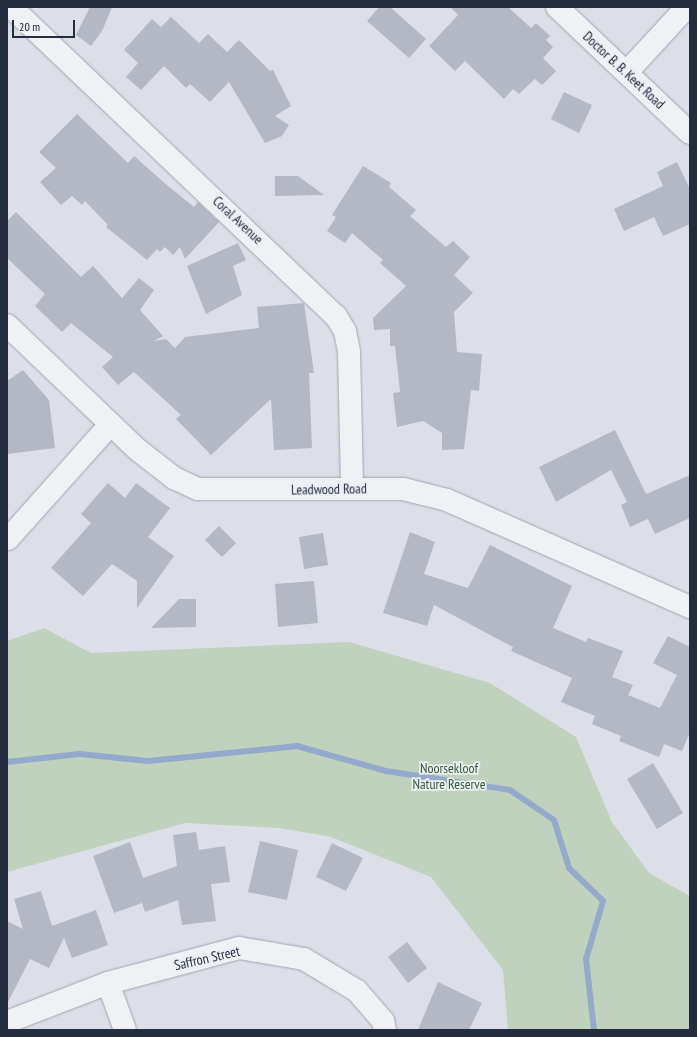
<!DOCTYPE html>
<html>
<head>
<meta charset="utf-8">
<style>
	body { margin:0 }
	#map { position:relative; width:697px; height:1037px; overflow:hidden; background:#dcdfe7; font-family:"PT Sans Narrow",sans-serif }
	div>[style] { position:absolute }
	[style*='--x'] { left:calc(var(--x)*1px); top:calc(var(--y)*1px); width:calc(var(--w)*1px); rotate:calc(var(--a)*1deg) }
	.green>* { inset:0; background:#c0d2bd }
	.stream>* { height:6px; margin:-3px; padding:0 3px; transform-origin:3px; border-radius:3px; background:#95a9ca }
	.building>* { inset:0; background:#b3b8c4 }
	.roads { filter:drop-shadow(0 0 1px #a1a6b1) drop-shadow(0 0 1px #a1a6b1) }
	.minor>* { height:22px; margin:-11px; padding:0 11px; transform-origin:11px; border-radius:11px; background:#eff1f5 }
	span { translate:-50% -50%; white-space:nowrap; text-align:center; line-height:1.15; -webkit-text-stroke:3.5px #eceff5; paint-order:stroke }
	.street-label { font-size:14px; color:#252c3e }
	.park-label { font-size:14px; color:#365b32 }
	.frame { position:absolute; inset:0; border:8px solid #252c3e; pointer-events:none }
	.scale { position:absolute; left:12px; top:20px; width:63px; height:18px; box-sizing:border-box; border:2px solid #252c3e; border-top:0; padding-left:5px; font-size:12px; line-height:14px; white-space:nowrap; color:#252c3e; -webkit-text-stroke:3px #eceff5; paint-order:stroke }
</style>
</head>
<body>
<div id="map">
	<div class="green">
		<i style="clip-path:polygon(44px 628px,91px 653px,349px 642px,490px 683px,576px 737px,612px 822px,649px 873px,690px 896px,690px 1030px,508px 1030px,503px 970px,431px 877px,331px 837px,280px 828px,185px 823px,7px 872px,7px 641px)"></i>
	</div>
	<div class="stream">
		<i style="--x:7;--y:762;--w:73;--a:-6.3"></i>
		<i style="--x:80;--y:754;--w:68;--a:5.9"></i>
		<i style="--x:148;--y:761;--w:150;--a:-5.7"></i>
		<i style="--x:297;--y:746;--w:92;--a:15.7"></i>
		<i style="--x:386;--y:771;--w:125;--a:8.7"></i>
		<i style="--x:510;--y:790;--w:53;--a:34.3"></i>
		<i style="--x:554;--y:820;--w:50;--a:72.6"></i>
		<i style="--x:569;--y:868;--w:47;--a:44.1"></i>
		<i style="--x:603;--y:901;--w:60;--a:106.3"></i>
		<i style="--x:586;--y:959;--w:71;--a:83.6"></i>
	</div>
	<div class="building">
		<i style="clip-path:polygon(90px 7px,112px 7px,102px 31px,91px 46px,76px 35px)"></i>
		<i style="clip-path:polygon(379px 7px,390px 7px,426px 39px,409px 58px,367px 21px)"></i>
		<i style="clip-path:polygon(450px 7px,508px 7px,531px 28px,536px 23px,550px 36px,546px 40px,553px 47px,543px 58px,556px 71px,542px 85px,535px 79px,519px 94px,513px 89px,504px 99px,465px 61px,455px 71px,429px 46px,458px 15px)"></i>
		<i style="clip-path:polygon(171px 17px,199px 43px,208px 34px,227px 52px,239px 40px,270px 71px,273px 70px,291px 106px,275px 116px,289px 125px,282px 136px,265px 143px,229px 82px,210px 102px,190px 84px,186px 88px,164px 66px,141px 90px,126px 77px,138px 63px,124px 50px,152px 19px,161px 27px)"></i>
		<i style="clip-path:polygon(564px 92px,592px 105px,579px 133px,551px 119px)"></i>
		<i style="clip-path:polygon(77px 114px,128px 163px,134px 156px,168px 186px,194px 207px,198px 202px,219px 222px,185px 259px,180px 247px,173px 255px,165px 247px,160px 252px,157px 249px,147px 260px,106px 227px,108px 225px,85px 201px,82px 205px,72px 196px,61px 205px,40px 182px,56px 168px,39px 152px)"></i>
		<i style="clip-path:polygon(677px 162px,690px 189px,690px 224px,663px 236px,654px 217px,624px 231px,614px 209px,663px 186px,657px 172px)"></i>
		<i style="clip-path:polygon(363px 166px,391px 183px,389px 187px,416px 210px,410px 216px,446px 247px,453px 241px,470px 257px,454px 275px,473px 293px,454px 312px,457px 352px,482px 354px,479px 391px,471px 390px,464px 449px,442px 450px,442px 433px,423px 421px,397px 427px,393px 393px,400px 392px,395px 346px,390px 346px,390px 329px,374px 330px,373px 318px,406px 286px,380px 263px,383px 260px,352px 233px,345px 243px,327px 231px,336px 217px,332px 215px)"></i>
		<i style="clip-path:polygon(275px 176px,298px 176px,324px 195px,275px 196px)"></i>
		<i style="clip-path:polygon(16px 212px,81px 277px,93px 266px,122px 298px,139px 278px,154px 290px,140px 310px,163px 336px,154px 341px,166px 339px,175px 348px,185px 337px,259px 328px,257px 307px,304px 303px,314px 373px,309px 373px,312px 448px,274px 450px,271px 399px,211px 455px,176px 419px,181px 415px,134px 372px,118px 385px,102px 367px,113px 357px,71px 323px,62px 332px,35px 306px,45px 294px,7px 258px,7px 221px)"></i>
		<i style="clip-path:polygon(238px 243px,246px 260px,233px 266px,242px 295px,206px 314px,187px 266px)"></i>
		<i style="clip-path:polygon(23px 370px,49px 400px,55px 448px,7px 454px,7px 381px)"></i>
		<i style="clip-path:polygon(615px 430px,646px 494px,690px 475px,690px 518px,655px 534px,648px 519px,630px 527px,621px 505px,627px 502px,611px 470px,556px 502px,539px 467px)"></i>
		<i style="clip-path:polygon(108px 483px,125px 498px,136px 483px,170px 508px,148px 537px,174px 556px,137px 608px,137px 581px,112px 564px,83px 596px,51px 568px,91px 523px,81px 514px)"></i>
		<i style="clip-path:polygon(219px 526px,236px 543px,222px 557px,205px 540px)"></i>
		<i style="clip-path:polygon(410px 532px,435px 542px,424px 574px,468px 588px,490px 545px,572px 586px,553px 628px,586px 642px,588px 638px,623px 651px,612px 677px,633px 685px,628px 695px,660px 708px,677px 675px,653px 663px,668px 636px,690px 647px,690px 732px,682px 751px,664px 744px,659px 757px,619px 741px,621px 736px,592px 724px,595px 716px,561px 702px,572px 678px,511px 651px,513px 647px,434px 605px,427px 626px,383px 613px)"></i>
		<i style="clip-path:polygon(323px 533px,328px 565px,304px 569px,299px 537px)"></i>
		<i style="clip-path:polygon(314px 581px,318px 623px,278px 627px,275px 584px)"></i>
		<i style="clip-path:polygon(179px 599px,196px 599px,196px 627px,151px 628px)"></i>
		<i style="clip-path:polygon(653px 763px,683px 813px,657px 829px,627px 779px)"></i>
		<i style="clip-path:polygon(196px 832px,199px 850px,225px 846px,230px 882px,211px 884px,216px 921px,182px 925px,178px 900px,145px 912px,142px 903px,114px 913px,93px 856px,130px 842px,143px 878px,177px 866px,173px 835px)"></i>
		<i style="clip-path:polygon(260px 841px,298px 850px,287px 900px,248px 892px)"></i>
		<i style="clip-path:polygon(332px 843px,363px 858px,346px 891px,316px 877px)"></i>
		<i style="clip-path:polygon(41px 891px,52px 926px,96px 910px,108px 945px,72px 958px,64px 938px,49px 968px,30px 959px,7px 1004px,7px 921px,23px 929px,14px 899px)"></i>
		<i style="clip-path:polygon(407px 942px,427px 968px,408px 983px,388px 957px)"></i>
		<i style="clip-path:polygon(438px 982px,482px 1003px,469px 1030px,418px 1030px)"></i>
	</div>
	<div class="roads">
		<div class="minor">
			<i style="--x:11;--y:7;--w:448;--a:43.6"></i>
			<i style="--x:336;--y:316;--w:17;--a:59"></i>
			<i style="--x:345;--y:331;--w:21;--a:79"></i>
			<i style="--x:349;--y:352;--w:136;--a:88.7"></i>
			<i style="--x:557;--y:7;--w:183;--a:43.5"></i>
			<i style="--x:627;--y:72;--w:88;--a:-47.3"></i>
			<i style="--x:7;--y:325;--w:181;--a:43.7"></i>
			<i style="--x:138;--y:450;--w:46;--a:37.9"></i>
			<i style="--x:174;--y:478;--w:26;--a:25"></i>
			<i style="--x:198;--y:489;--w:205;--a:0"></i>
			<i style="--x:403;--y:489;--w:45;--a:14"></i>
			<i style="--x:447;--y:500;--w:266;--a:23.8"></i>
			<i style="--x:8;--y:539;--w:154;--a:-48.2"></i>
			<i style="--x:108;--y:983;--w:50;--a:70.1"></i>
			<i style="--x:7;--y:1022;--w:108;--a:-21.1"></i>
			<i style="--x:108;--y:983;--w:136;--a:-15"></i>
			<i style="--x:239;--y:948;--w:66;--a:9.6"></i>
			<i style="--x:304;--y:959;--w:62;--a:31.1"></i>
			<i style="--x:357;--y:991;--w:40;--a:49"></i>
			<i style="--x:383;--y:1021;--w:9;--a:77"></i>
		</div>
	</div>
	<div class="street-label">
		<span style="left:624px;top:70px;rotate:43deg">Doctor B. B. Keet Road</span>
		<span style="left:238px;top:220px;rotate:43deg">Coral Avenue</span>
		<span style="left:329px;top:489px;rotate:-1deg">Leadwood Road</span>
		<span style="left:207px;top:958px;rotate:-13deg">Saffron Street</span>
	</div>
	<div class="park-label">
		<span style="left:449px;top:776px">Noorsekloof<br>Nature Reserve</span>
	</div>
	<div class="frame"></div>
	<div class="scale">20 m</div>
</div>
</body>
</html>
